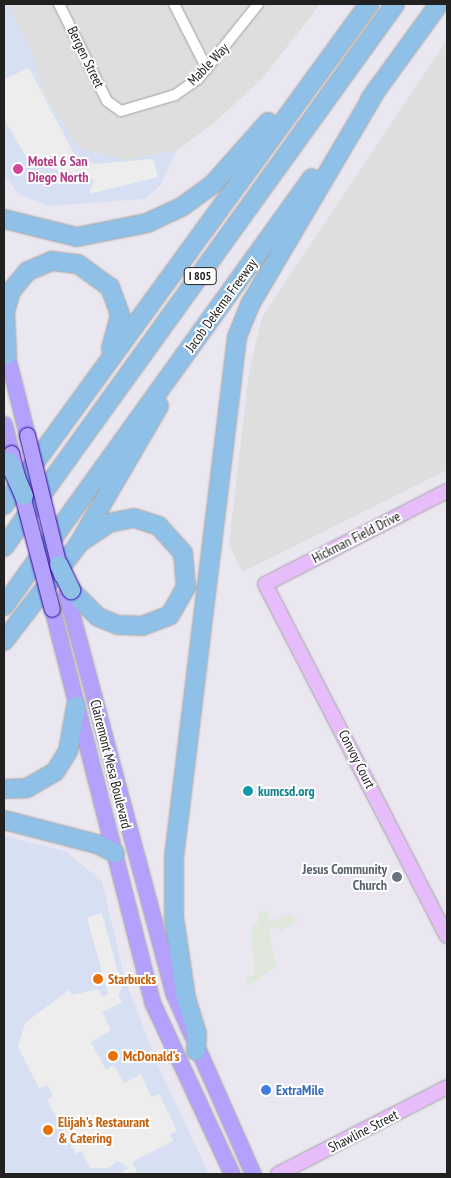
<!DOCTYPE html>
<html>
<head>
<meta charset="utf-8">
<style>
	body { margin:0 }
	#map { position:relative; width:451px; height:1178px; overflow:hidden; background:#eae7f1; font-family:"PT Sans Narrow",sans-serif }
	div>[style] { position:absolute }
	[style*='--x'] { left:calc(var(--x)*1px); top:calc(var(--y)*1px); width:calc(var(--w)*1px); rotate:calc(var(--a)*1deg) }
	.residential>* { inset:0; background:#dededf }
	.commercial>* { inset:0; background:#d7e0f2 }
	.parking>* { inset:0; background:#ededed }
	.plaza>* { inset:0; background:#e0e7db }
	.roads { filter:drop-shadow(0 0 1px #a2a2a2) drop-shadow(0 0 1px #a2a2a2) }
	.street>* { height:10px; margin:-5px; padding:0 5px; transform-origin:5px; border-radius:5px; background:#fff }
	.secondary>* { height:14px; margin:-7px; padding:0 7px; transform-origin:7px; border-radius:7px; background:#e6bcfa }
	.primary>* { height:15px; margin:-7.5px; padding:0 7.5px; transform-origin:7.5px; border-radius:7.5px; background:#b3a1fd }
	.highway>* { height:18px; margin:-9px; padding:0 9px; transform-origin:9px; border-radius:9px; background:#8fc1e8 }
	.bridges { filter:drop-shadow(0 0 1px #2f009e) drop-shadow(0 0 1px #2f009e) }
	.primary-bridge>* { height:15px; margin:-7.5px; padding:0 7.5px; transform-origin:7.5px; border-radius:7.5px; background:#b3a1fd }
	.highway-bridge>* { height:18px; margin:-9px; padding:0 9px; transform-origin:9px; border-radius:9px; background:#8fc1e8 }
	.dots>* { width:14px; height:14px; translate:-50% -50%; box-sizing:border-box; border:2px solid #fff; border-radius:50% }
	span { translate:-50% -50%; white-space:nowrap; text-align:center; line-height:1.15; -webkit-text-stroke:4px #fff; paint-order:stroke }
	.shield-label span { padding:1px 4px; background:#fff; border:1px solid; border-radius:4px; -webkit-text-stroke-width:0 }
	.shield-label { font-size:12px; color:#212121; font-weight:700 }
	.street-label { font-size:14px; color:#212121 }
	.hotel-label { font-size:14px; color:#b23c85; font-weight:700 }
	.left { translate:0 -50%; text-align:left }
	.culture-label { font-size:14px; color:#0d838f; font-weight:700 }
	.worship-label { font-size:14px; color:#5b616d; font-weight:700 }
	.right { translate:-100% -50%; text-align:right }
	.food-label { font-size:14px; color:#c56008; font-weight:700 }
	.shop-label { font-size:14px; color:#366cbe; font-weight:700 }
	.frame { position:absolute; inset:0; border:5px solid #212121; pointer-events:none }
</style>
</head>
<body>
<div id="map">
	<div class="residential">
		<i style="clip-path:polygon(8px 4px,320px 4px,262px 79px,214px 123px,177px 150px,126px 160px,80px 149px,42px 91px,34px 57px)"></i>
		<i style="clip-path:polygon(447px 40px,447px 470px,242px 572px,229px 544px,249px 372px,262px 317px)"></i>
	</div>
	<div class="commercial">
		<i style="clip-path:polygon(4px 4px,8px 4px,34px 57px,42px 91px,80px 149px,126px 160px,177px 150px,160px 186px,145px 199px,48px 206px,20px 195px,4px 176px)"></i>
		<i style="clip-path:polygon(4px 836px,65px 851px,102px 881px,125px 979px,159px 1068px,209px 1174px,4px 1174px)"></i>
	</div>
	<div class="parking">
		<i style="clip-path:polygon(29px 68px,75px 156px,94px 164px,153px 159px,158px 177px,89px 194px,94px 180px,29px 162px,4px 119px,4px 79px)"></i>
		<i style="clip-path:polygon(102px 913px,122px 989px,118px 995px,123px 1002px,102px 1012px,111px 1030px,91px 1042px,106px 1070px,114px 1065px,124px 1083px,141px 1074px,151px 1097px,159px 1094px,177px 1131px,170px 1134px,173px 1141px,132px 1162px,138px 1174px,119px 1174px,129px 1168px,118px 1161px,107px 1168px,90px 1168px,81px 1151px,76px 1154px,47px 1100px,53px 1096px,47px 1085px,39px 1088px,18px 1047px,25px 1023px,69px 990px,73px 995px,98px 989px,103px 997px,108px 993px,87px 918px)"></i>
	</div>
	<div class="plaza">
		<i style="clip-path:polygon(267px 911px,270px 922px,287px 914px,299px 920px,281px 931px,278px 926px,269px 931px,276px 966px,247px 987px,246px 976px,253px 976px,254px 969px,251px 927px,258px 923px,259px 912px)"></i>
	</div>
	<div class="roads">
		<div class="street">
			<i style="--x:59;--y:4;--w:108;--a:63.7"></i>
			<i style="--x:107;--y:101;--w:17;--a:36"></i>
			<i style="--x:121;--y:111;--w:56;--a:-16.5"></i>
			<i style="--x:175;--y:95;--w:28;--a:-35"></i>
			<i style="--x:198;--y:79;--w:96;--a:-51.3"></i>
			<i style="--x:174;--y:4;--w:73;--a:63.1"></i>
		</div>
		<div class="secondary">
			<i style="--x:447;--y:491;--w:204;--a:152.9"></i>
			<i style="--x:265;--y:584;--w:396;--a:62.7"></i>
			<i style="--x:278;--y:1174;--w:190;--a:-27.2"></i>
		</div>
		<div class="primary">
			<i style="--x:4;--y:344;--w:94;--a:75.8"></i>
			<i style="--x:4;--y:424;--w:30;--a:76"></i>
			<i style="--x:66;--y:593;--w:416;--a:75"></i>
			<i style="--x:174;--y:995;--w:196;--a:66.2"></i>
			<i style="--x:52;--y:609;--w:406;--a:75.7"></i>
			<i style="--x:152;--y:1002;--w:190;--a:65.1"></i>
		</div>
		<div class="highway">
			<i style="--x:370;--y:99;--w:117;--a:-54"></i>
			<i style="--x:4;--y:219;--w:75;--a:13.9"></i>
			<i style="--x:77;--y:237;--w:71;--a:-11.3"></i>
			<i style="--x:147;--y:223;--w:40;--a:-25"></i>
			<i style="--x:183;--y:206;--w:37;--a:-36"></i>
			<i style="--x:213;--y:184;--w:83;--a:-48.4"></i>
			<i style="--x:7;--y:355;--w:44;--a:-92.6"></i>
			<i style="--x:5;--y:311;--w:21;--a:-73"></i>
			<i style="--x:11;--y:291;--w:26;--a:-50"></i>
			<i style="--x:28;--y:271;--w:26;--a:-23"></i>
			<i style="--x:52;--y:261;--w:26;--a:7"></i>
			<i style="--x:78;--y:264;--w:39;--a:36"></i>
			<i style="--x:110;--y:287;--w:30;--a:70"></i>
			<i style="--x:120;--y:315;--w:35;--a:105"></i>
			<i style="--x:4;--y:505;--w:620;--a:-53.93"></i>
			<i style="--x:4;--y:547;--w:669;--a:-54.24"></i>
			<i style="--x:71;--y:590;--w:38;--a:45"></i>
			<i style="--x:98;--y:617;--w:22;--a:22"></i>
			<i style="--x:118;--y:625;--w:24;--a:2"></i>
			<i style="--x:142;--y:626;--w:30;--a:-21"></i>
			<i style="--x:170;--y:615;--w:32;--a:-60"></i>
			<i style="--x:186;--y:587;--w:34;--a:-95"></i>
			<i style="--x:183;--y:553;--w:36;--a:-132"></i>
			<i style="--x:159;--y:526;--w:26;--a:-162"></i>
			<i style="--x:134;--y:518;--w:25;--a:169"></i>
			<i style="--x:109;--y:523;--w:30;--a:146"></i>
			<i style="--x:4;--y:606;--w:527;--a:-54.26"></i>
			<i style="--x:4;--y:641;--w:121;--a:-52.4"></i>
			<i style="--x:78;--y:545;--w:161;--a:-59.8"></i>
			<i style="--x:4;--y:789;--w:23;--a:-2"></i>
			<i style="--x:27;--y:788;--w:32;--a:-30"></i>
			<i style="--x:55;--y:772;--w:25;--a:-58"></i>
			<i style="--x:68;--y:751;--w:46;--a:-79.9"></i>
			<i style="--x:4;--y:820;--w:96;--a:14.5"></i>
			<i style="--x:97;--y:844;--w:20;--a:27"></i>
			<i style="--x:196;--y:1051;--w:17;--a:-87"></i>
			<i style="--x:197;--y:1034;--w:38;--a:-107"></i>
			<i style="--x:186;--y:998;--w:81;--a:-98.5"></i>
			<i style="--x:174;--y:918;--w:61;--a:-90"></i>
			<i style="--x:174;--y:857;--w:524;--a:-83.09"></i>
			<i style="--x:237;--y:337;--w:37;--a:-68"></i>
			<i style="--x:251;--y:303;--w:248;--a:-59.5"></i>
		</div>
	</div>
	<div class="bridges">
		<div class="primary-bridge">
			<i style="--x:27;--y:435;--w:144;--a:76.3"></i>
			<i style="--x:11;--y:453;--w:161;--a:75.3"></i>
		</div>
		<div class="highway-bridge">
			<i style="--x:9;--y:462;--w:37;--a:66"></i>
			<i style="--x:59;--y:565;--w:28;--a:64"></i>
		</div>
	</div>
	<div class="dots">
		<i style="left:18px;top:169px;background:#d1479c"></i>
		<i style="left:248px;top:791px;background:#0f9aa8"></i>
		<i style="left:397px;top:877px;background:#6b7280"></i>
		<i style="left:98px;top:979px;background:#e8710a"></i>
		<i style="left:113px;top:1056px;background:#e8710a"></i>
		<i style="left:266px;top:1090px;background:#3f7fe0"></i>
		<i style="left:48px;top:1130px;background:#e8710a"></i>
	</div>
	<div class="shield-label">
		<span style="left:200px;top:276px">I 805</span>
	</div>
	<div class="street-label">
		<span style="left:86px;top:57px;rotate:64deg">Bergen Street</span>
		<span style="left:208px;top:64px;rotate:-46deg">Mable Way</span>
		<span style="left:221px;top:305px;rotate:-54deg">Jacob Dekema Freeway</span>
		<span style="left:356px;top:537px;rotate:-27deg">Hickman Field Drive</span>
		<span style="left:357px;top:759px;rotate:63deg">Convoy Court</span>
		<span style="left:111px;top:764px;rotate:76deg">Clairemont Mesa Boulevard</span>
		<span style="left:363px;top:1131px;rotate:-27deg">Shawline Street</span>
	</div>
	<div class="hotel-label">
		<span class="left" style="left:28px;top:169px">Motel 6 San<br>Diego North</span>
	</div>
	<div class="culture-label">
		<span class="left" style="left:258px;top:791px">kumcsd.org</span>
	</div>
	<div class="worship-label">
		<span class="right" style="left:387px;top:877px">Jesus Community<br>Church</span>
	</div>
	<div class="food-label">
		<span class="left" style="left:108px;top:979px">Starbucks</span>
		<span class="left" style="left:123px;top:1056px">McDonald's</span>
		<span class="left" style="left:58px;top:1130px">Elijah's Restaurant<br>&amp; Catering</span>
	</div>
	<div class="shop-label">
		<span class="left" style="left:276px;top:1090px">ExtraMile</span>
	</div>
	<div class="frame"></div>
</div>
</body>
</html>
